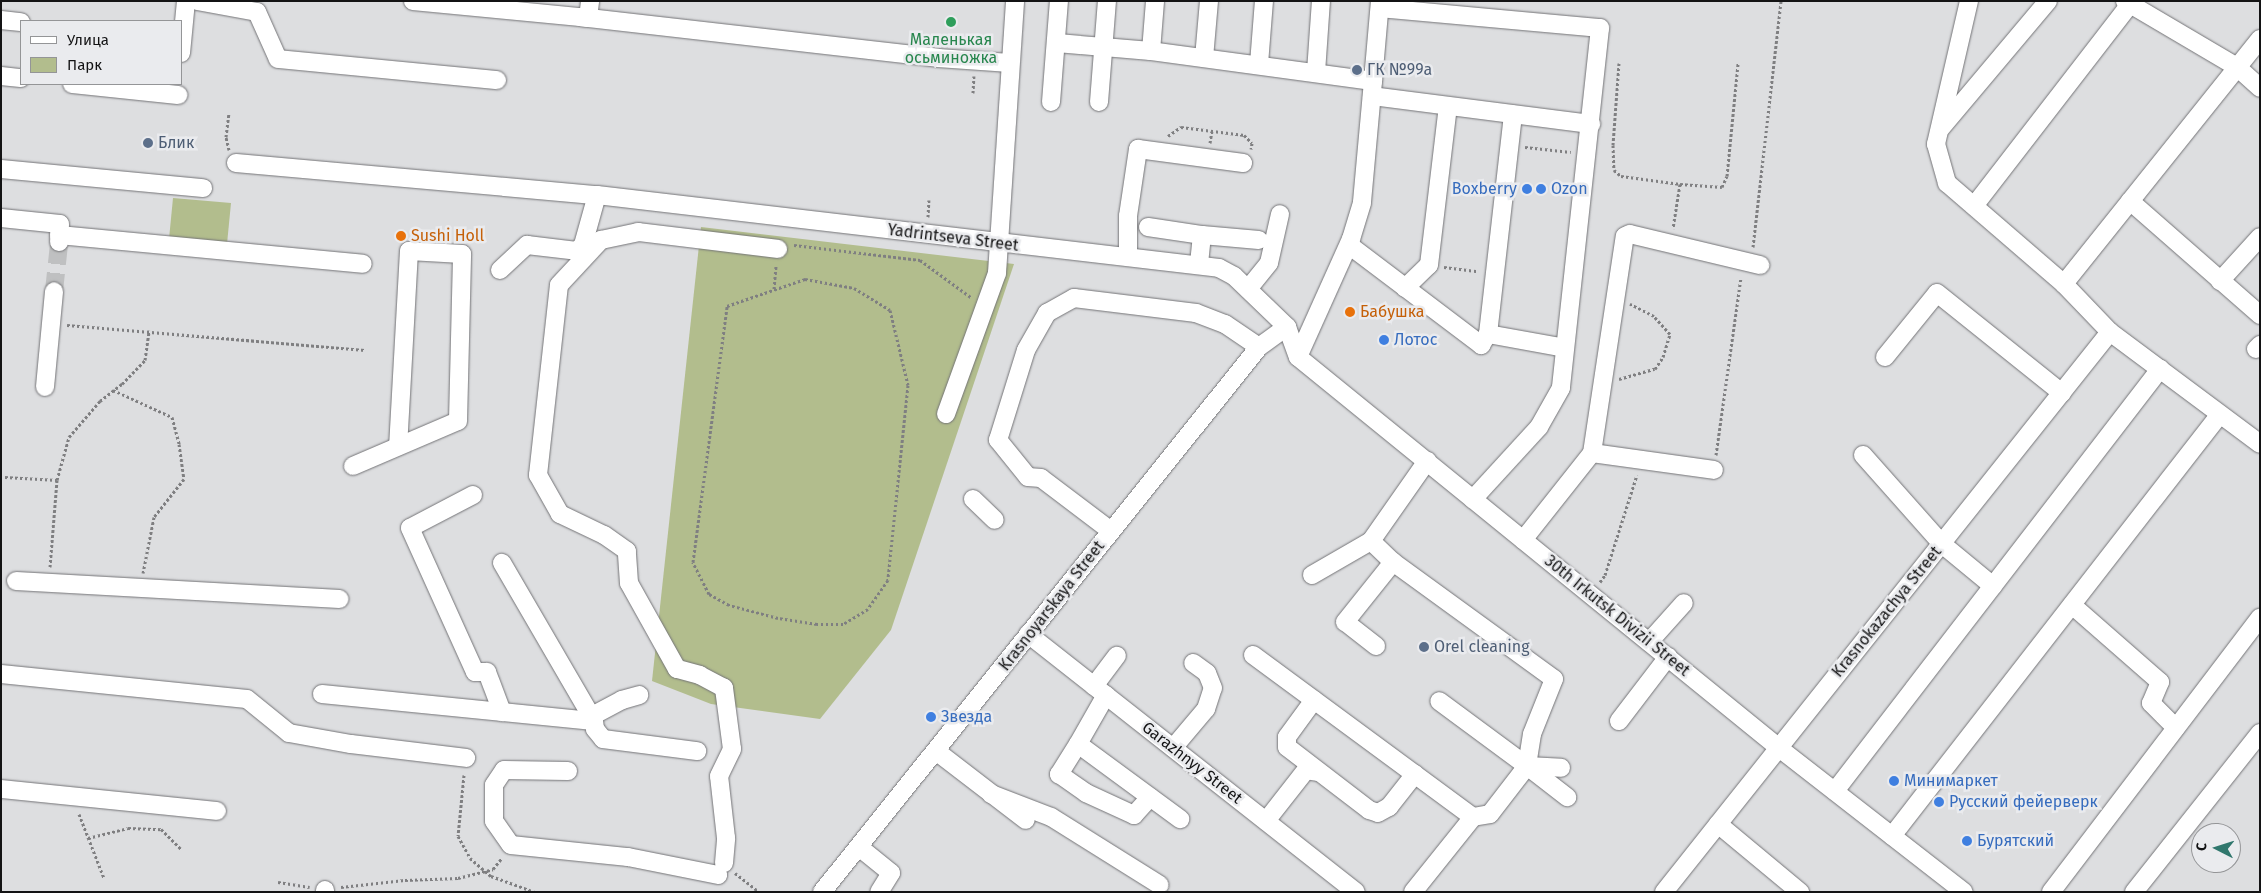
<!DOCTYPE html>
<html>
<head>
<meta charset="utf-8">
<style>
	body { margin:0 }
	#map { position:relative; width:2261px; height:893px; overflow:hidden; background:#dddee0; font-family:"Fira Sans",sans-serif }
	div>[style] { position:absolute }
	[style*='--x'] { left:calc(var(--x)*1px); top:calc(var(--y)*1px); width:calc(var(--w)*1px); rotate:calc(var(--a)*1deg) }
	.green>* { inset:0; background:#b2bd8d }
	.minor-tunnel>* { height:18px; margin-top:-9px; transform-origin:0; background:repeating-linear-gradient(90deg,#bfc0c1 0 18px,transparent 0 27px) }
	.path>* { height:3px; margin-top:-1.5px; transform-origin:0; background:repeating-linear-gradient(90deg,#7f7f81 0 2.5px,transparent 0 5px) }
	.roads { filter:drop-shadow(0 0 1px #737376) drop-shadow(0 0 1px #737376) }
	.minor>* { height:18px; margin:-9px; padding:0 9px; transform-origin:9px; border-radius:9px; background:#fff }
	.dots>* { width:14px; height:14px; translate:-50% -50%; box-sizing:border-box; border:2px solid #eaebee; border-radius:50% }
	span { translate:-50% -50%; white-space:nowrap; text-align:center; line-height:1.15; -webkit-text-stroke:5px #eaebee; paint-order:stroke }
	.leisure-label { font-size:16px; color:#27864d }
	.service-label { font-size:16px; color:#4e5e75 }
	.left { translate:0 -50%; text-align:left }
	.shop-label { font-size:16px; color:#366cbe }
	.right { translate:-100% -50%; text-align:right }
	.food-label { font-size:16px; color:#c56008 }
	.street-label { font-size:16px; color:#131314 }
	.frame { position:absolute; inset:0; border:2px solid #131314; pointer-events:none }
	.legend { position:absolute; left:20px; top:20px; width:162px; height:65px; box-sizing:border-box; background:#eaebee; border:1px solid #949597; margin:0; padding:6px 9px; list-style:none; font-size:15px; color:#131314 }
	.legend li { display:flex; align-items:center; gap:10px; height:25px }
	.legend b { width:25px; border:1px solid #949597 }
	.north { position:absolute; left:2191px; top:823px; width:50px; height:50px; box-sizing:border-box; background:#eaebee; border:1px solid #949597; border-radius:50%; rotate:275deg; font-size:14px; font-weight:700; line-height:20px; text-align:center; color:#131314 }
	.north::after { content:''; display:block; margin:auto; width:18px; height:22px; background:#30776d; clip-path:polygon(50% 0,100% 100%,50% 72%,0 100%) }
</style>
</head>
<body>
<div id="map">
	<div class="green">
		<i style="clip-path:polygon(173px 198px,231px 203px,227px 244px,169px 239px)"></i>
		<i style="clip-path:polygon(701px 227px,1014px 264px,891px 630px,820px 719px,711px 704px,652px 681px)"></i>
	</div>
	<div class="minor-tunnel">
		<i style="--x:54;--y:291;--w:47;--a:-83.9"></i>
	</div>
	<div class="path">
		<i style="--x:1619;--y:63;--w:82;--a:94.2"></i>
		<i style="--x:1613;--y:145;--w:25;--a:88"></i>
		<i style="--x:1614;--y:170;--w:9;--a:41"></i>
		<i style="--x:1621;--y:176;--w:60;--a:7.7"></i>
		<i style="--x:1680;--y:184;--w:45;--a:99"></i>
		<i style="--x:973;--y:93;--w:17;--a:-87"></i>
		<i style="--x:1168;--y:136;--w:16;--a:-35"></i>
		<i style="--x:1181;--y:127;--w:64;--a:7.2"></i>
		<i style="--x:1244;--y:135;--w:11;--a:45"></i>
		<i style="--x:1252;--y:143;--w:6;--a:99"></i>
		<i style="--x:1210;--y:143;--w:12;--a:-81"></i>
		<i style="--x:1525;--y:147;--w:46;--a:6.2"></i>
		<i style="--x:229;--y:150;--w:13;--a:-103"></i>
		<i style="--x:226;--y:137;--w:23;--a:-83"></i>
		<i style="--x:1680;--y:184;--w:42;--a:4.1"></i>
		<i style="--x:1722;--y:187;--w:12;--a:-66"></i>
		<i style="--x:1727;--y:176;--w:114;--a:-84.4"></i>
		<i style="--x:928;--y:217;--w:17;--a:-87"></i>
		<i style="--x:794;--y:245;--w:127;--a:6.8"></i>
		<i style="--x:920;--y:260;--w:64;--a:36.2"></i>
		<i style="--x:1753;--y:247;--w:248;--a:-83.5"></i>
		<i style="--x:1444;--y:267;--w:34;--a:7"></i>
		<i style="--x:805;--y:279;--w:50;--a:10.4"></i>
		<i style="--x:854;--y:288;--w:42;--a:31.4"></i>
		<i style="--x:890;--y:310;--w:77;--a:76.5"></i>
		<i style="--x:908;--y:385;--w:196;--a:95.9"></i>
		<i style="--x:888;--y:580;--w:35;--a:125"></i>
		<i style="--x:868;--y:609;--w:29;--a:149"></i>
		<i style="--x:843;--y:624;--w:26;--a:180"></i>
		<i style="--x:817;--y:624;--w:39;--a:-171"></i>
		<i style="--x:778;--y:618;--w:51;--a:-165.1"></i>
		<i style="--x:729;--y:605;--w:23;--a:-151"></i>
		<i style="--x:709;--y:594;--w:36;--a:-117"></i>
		<i style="--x:693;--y:562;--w:258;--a:-82.4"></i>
		<i style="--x:727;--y:306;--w:83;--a:-19.1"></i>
		<i style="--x:774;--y:289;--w:24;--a:-85"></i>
		<i style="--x:67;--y:325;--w:299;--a:4.8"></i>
		<i style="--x:1619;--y:379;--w:37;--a:-16"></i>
		<i style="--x:1655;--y:369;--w:14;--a:-56"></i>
		<i style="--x:1663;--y:357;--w:24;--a:-73"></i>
		<i style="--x:1670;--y:334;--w:24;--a:-132"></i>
		<i style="--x:1654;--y:316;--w:27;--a:-153"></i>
		<i style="--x:113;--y:390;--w:65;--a:24.6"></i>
		<i style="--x:172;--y:417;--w:28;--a:75"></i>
		<i style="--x:179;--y:444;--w:35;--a:82"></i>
		<i style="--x:184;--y:479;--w:48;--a:128.3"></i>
		<i style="--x:154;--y:517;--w:57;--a:101.1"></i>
		<i style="--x:1716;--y:455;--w:179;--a:-82"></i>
		<i style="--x:5;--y:477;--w:52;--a:3.3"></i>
		<i style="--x:57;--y:480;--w:45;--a:-74.4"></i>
		<i style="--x:69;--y:437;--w:48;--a:-49.3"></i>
		<i style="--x:100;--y:401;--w:28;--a:-38"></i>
		<i style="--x:122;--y:384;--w:33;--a:-46"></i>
		<i style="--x:145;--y:360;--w:30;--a:-82"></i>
		<i style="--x:50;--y:567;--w:87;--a:-85.4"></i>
		<i style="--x:1600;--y:582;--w:9;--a:-54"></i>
		<i style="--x:1605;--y:575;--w:105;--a:-72.3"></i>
		<i style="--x:464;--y:775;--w:61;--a:95.6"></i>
		<i style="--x:458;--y:836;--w:25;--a:61"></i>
		<i style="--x:470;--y:858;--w:28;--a:41"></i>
		<i style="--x:491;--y:876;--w:47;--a:20"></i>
		<i style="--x:79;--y:814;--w:69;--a:68.7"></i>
		<i style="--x:88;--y:838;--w:41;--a:-14"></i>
		<i style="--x:128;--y:828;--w:33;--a:2"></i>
		<i style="--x:161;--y:829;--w:28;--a:45"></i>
		<i style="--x:735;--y:873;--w:31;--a:38"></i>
		<i style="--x:278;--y:882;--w:32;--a:9"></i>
		<i style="--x:341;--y:887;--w:64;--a:-6.2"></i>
		<i style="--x:405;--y:880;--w:53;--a:-2.2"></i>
		<i style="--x:458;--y:878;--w:36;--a:-14"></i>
		<i style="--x:493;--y:869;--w:14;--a:-51"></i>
	</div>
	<div class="roads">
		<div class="minor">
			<i style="--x:197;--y:1;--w:61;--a:10.4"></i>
			<i style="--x:257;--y:12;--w:51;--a:65.9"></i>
			<i style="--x:278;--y:59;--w:220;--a:5.5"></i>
			<i style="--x:413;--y:1;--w:176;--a:5.5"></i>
			<i style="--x:588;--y:18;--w:17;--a:-83"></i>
			<i style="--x:1969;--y:1;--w:147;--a:103"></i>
			<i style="--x:1936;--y:144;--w:41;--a:74.2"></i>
			<i style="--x:1947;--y:183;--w:155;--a:40.8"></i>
			<i style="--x:2125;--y:1;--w:130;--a:30.5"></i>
			<i style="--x:2237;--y:67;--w:31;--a:42"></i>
			<i style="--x:1380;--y:8;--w:221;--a:5.2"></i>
			<i style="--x:1600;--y:28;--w:362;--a:96.2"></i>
			<i style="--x:1561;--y:388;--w:45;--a:119.4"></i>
			<i style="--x:1539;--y:427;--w:98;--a:132.5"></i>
			<i style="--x:580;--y:17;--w:360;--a:6.5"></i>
			<i style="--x:938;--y:58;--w:72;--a:4"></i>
			<i style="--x:1;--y:20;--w:20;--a:6"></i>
			<i style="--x:2260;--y:39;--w:314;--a:128.7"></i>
			<i style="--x:2064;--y:284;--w:66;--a:46.2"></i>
			<i style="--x:2110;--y:332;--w:187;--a:36.7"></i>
			<i style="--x:1057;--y:43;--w:94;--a:4.9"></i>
			<i style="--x:1151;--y:51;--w:224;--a:7.7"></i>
			<i style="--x:1373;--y:81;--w:122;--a:95.2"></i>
			<i style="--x:1362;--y:203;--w:38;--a:107"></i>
			<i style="--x:1351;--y:239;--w:129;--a:114.2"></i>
			<i style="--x:1151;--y:51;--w:50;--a:-85.4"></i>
			<i style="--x:181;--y:53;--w:52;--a:-84.5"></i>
			<i style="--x:1204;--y:58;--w:57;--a:-85"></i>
			<i style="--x:1259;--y:64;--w:63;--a:-85.5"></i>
			<i style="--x:1316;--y:72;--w:71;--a:-86"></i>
			<i style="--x:1;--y:76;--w:20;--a:6"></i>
			<i style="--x:1373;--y:81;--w:80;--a:-85"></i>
			<i style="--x:72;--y:84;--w:107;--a:5.9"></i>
			<i style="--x:1372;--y:96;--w:221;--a:7.3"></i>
			<i style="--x:1051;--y:102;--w:101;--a:-85.5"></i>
			<i style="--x:1099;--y:102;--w:101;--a:-85.5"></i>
			<i style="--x:1941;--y:128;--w:166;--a:-49.9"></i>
			<i style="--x:236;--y:163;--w:362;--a:5.1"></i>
			<i style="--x:597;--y:195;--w:626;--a:6.69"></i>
			<i style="--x:1219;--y:268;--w:17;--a:28"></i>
			<i style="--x:1234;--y:276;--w:74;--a:43.9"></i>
			<i style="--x:1287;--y:327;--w:32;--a:70"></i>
			<i style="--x:1298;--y:357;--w:620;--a:39.11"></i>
			<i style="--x:1779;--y:748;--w:234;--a:37.9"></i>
			<i style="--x:1;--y:169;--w:203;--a:5.4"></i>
			<i style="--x:2130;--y:201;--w:173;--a:41.2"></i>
			<i style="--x:1974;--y:206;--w:255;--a:-52.3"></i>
			<i style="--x:1;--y:218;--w:59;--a:5.8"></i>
			<i style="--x:60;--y:224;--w:18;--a:93"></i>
			<i style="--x:1148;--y:227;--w:55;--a:8.4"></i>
			<i style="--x:1202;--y:235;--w:30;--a:96"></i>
			<i style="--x:59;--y:235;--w:305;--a:5.4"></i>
			<i style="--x:1202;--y:235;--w:57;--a:5"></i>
			<i style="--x:1349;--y:245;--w:166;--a:37.1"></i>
			<i style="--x:1481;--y:345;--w:13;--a:-58"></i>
			<i style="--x:1488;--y:334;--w:78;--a:10.3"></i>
			<i style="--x:1128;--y:257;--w:41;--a:-90"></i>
			<i style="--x:1128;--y:216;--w:68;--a:-81.5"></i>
			<i style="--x:1138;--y:149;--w:106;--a:7.6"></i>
			<i style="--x:500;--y:270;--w:37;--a:-43"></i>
			<i style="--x:527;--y:245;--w:50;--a:6.8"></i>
			<i style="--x:577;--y:251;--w:8;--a:-45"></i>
			<i style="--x:583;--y:245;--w:52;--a:-74.4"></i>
			<i style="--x:2220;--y:281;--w:59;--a:-47.7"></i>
			<i style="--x:1405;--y:288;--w:33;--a:-44"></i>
			<i style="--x:1429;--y:265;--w:160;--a:-83.2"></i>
			<i style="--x:1248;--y:289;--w:33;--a:-51"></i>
			<i style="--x:1269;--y:263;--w:50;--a:-77.3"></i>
			<i style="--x:1488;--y:334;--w:221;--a:-83.5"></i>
			<i style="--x:2256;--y:349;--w:6;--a:-45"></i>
			<i style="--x:1885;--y:357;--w:82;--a:-50.9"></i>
			<i style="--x:1937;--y:293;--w:160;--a:38.7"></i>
			<i style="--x:45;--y:387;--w:96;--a:-84.6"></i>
			<i style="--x:946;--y:414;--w:150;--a:-70.1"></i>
			<i style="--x:997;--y:273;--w:273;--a:-86.2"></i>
			<i style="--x:1592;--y:453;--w:123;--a:7.9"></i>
			<i style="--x:1863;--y:455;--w:119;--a:48.4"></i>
			<i style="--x:1942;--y:544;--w:66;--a:39.5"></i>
			<i style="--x:353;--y:466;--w:114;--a:-23.2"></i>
			<i style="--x:458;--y:421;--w:167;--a:-88.6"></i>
			<i style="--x:462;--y:254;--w:53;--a:-176.8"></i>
			<i style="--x:409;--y:251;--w:195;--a:93.2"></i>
			<i style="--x:473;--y:495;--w:71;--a:152.4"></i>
			<i style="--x:410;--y:528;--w:158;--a:65.7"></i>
			<i style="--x:475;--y:672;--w:12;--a:0"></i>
			<i style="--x:487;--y:672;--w:43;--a:69.4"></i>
			<i style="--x:973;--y:499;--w:30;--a:44"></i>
			<i style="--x:1111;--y:531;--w:88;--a:-142.9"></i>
			<i style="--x:1041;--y:478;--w:13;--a:-176"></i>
			<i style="--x:1028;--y:477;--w:48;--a:-129"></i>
			<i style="--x:998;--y:440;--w:94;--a:-72.7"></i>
			<i style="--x:1026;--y:350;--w:43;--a:-60.4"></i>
			<i style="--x:1047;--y:313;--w:31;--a:-29"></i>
			<i style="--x:1074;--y:298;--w:123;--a:7"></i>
			<i style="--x:1196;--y:313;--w:31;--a:21"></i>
			<i style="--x:1225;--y:324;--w:41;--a:34.1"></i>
			<i style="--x:1523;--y:540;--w:111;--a:-51.6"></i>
			<i style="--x:1592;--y:453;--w:219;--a:-81.4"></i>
			<i style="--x:1625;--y:236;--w:5;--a:-22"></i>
			<i style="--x:1630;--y:234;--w:134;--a:13.4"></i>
			<i style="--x:1371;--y:541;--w:30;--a:44"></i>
			<i style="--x:1393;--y:562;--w:199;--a:36"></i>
			<i style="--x:1554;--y:679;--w:59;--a:111.8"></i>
			<i style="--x:1532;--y:734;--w:32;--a:99"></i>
			<i style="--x:1312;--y:575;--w:68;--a:-30"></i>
			<i style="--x:1371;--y:541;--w:98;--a:-55"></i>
			<i style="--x:16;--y:581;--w:324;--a:3.2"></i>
			<i style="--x:2072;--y:605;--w:117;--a:41.2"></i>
			<i style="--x:2160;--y:682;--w:23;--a:113"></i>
			<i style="--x:2151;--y:703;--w:35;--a:45"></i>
			<i style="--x:1028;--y:634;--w:417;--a:38.2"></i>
			<i style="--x:1649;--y:642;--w:52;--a:-48.1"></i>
			<i style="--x:1376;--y:646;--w:39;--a:-142"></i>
			<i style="--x:1345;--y:622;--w:77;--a:-51.3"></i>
			<i style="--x:1253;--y:655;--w:273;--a:36.4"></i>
			<i style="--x:1;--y:674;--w:247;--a:5.8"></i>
			<i style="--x:247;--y:699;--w:54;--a:39"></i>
			<i style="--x:289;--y:733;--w:63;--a:10.1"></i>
			<i style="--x:351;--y:744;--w:116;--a:6.9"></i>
			<i style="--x:1094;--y:686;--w:38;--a:-53"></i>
			<i style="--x:322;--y:694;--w:273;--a:5.7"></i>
			<i style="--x:594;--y:721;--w:183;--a:-120.2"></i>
			<i style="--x:1106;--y:695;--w:56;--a:119.7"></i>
			<i style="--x:1078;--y:744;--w:127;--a:36.3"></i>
			<i style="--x:1314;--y:700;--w:46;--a:126.1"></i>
			<i style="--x:1287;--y:737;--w:10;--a:90"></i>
			<i style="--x:1287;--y:747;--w:103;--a:37.5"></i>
			<i style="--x:1369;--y:810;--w:9;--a:18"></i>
			<i style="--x:1378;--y:813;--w:13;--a:-29"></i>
			<i style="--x:1389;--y:807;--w:42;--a:-51.8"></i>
			<i style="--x:592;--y:716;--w:34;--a:-28"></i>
			<i style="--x:622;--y:700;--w:18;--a:-16"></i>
			<i style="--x:594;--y:721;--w:8;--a:83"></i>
			<i style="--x:595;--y:729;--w:13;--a:51"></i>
			<i style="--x:603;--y:739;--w:95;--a:7.3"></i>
			<i style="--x:1619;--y:721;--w:81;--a:-52.6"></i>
			<i style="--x:1078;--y:744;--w:36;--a:122"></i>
			<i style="--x:1059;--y:774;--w:33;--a:35"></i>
			<i style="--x:1086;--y:793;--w:53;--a:24.6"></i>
			<i style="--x:1134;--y:815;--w:24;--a:-48"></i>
			<i style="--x:1173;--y:748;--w:51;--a:-49.8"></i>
			<i style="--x:1206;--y:709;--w:22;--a:-72"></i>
			<i style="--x:1213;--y:688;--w:16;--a:-112"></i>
			<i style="--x:1207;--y:673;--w:17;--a:-144"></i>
			<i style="--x:936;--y:751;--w:113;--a:37.5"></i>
			<i style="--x:1527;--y:766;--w:51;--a:37.8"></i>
			<i style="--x:1527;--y:766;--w:34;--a:3"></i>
			<i style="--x:568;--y:771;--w:64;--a:-179.1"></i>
			<i style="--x:504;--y:770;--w:18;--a:124"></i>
			<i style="--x:494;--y:785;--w:36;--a:90"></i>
			<i style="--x:494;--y:821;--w:29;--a:55"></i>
			<i style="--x:511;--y:845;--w:118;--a:5.9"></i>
			<i style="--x:628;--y:857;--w:92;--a:11.3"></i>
			<i style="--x:1;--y:789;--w:217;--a:5.8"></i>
			<i style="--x:1835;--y:791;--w:533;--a:-52.4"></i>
			<i style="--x:991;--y:794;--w:64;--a:21"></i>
			<i style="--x:1051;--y:817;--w:128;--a:32"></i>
			<i style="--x:1266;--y:821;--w:65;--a:-51.9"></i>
			<i style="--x:1306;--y:770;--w:13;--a:9"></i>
			<i style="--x:1718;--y:824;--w:107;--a:39.7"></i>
			<i style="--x:1892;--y:836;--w:534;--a:-52.14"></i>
			<i style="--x:859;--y:847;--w:41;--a:39.1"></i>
			<i style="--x:891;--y:873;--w:22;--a:122"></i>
			<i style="--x:724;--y:863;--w:25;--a:-85"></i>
			<i style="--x:726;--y:838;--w:62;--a:-96.4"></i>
			<i style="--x:719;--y:776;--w:30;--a:-64"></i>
			<i style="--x:732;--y:749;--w:62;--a:-97.5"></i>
			<i style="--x:724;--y:688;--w:27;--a:-152"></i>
			<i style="--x:700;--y:675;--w:24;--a:-165"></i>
			<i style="--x:677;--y:669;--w:98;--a:-119.2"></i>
			<i style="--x:629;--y:583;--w:32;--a:-94"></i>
			<i style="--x:627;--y:551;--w:28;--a:-145"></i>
			<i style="--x:604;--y:535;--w:49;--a:-154.5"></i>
			<i style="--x:560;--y:514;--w:45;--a:-119.4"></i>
			<i style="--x:538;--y:475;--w:191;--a:-83.7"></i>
			<i style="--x:559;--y:285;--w:62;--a:-47"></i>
			<i style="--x:601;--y:240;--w:38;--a:-12"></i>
			<i style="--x:638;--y:232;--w:141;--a:6.9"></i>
			<i style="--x:325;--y:892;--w:2;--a:-90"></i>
			<i style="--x:822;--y:892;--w:699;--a:-51.28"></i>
			<i style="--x:1259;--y:347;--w:34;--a:-36"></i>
			<i style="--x:1413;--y:892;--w:96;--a:-51.3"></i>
			<i style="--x:1473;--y:817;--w:17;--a:-10"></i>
			<i style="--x:1490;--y:814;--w:61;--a:-52.4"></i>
			<i style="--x:1527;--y:766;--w:109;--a:-143.5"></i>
			<i style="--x:1664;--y:892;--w:716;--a:-51.47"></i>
			<i style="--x:2051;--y:892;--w:345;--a:-52.7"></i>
			<i style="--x:2134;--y:892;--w:203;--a:-51.6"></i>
		</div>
	</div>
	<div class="dots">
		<i style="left:951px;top:22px;background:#2e9e5b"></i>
		<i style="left:1357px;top:70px;background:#5c6f8a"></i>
		<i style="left:148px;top:143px;background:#5c6f8a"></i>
		<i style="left:1527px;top:189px;background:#3f7fe0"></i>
		<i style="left:1541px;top:189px;background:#3f7fe0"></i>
		<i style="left:401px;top:236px;background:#e8710a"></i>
		<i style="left:1350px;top:312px;background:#e8710a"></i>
		<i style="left:1384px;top:340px;background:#3f7fe0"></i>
		<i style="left:1424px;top:647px;background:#5c6f8a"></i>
		<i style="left:931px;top:717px;background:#3f7fe0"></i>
		<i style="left:1894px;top:781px;background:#3f7fe0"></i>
		<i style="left:1939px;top:802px;background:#3f7fe0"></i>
		<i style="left:1967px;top:841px;background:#3f7fe0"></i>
	</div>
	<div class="leisure-label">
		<span style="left:951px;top:49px">Маленькая<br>осьминожка</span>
	</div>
	<div class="service-label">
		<span class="left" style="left:1367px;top:70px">ГК №99а</span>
		<span class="left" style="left:158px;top:143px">Блик</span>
		<span class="left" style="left:1434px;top:647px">Orel cleaning</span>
	</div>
	<div class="shop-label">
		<span class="right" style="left:1517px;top:189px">Boxberry</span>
		<span class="left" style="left:1551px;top:189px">Ozon</span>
		<span class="left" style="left:1394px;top:340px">Лотос</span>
		<span class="left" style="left:941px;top:717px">Звезда</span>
		<span class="left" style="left:1904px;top:781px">Минимаркет</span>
		<span class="left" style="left:1949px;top:802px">Русский фейерверк</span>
		<span class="left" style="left:1977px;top:841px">Бурятский</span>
	</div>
	<div class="food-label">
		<span class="left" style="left:411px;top:236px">Sushi Holl</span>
		<span class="left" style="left:1360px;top:312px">Бабушка</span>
	</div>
	<div class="street-label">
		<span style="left:953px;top:238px;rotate:7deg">Yadrintseva Street</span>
		<span style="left:1052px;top:606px;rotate:-52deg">Krasnoyarskaya Street</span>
		<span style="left:1887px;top:612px;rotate:-51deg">Krasnokazachya Street</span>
		<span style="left:1617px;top:616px;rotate:39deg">30th Irkutsk Divizii Street</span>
		<span style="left:1192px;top:763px;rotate:38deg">Garazhnyy Street</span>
	</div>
	<div class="frame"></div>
	<ul class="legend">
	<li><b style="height:6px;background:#fff"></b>Улица</li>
	<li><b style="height:14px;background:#b2bd8d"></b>Парк</li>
	</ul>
	<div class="north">С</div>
</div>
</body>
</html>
